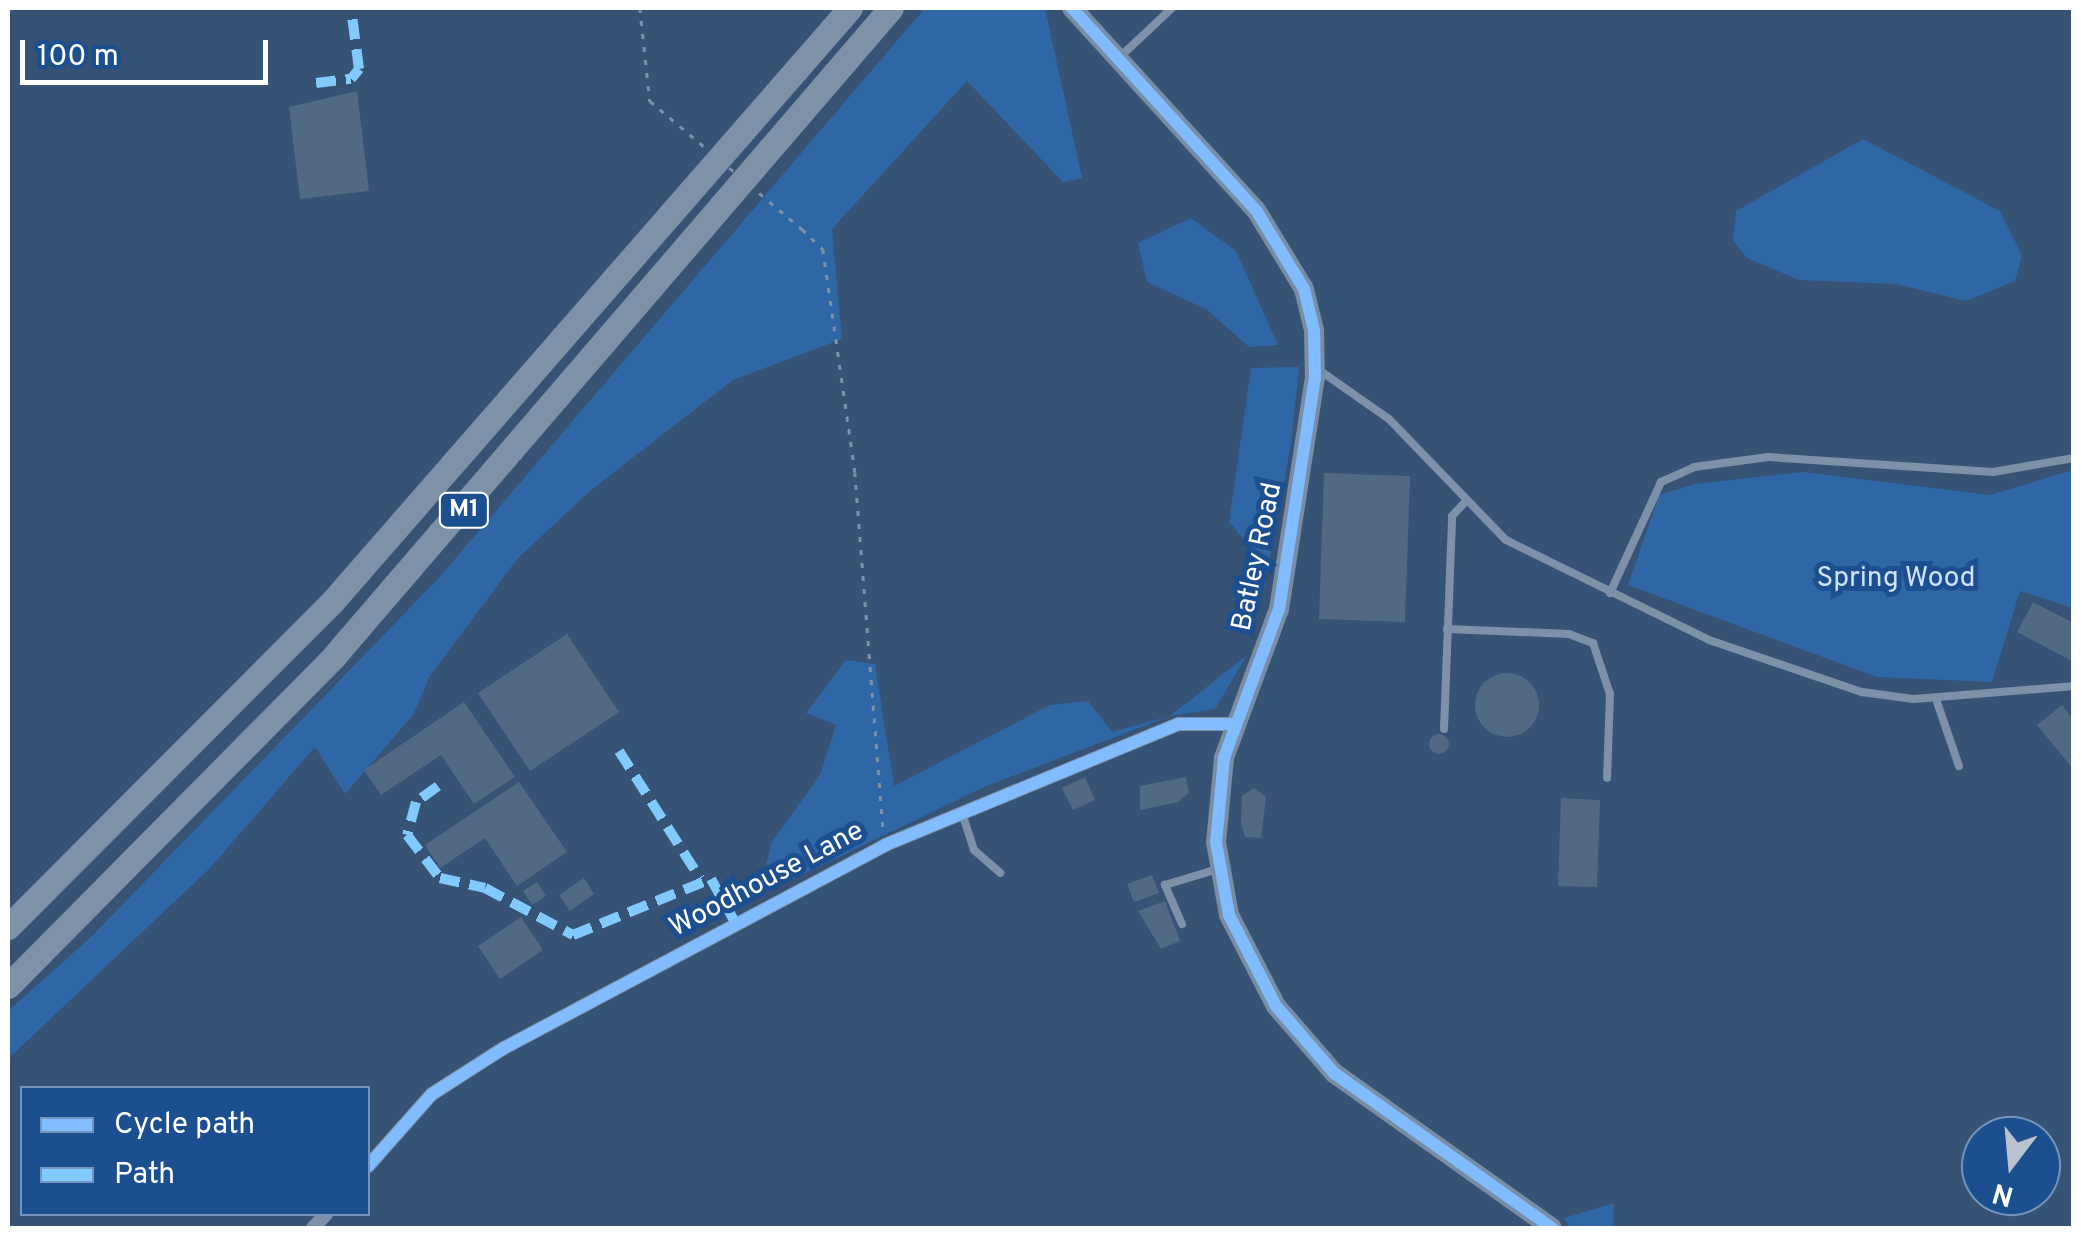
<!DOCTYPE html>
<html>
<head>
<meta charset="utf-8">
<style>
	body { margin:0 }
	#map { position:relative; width:2081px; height:1236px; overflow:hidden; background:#365274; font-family:Overpass,sans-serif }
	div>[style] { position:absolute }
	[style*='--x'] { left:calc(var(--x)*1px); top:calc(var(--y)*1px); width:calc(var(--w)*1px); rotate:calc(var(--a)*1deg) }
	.green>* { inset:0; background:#2f66a5 }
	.building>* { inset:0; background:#526984 }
	.round { border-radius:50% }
	.path>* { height:2.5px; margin-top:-1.25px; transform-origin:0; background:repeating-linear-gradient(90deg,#7d92a8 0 5px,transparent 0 13px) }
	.lane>* { height:8px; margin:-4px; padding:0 4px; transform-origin:4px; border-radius:4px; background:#7d92a8 }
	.street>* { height:14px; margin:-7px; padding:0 7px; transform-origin:7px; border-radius:7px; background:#7d92a8 }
	.secondary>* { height:20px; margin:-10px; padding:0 10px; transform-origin:10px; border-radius:10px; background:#798da4 }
	.highway>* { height:25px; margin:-12.5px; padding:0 12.5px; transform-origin:12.5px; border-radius:12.5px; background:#7e92a7 }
	.path-bridge>* { height:2.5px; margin-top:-1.25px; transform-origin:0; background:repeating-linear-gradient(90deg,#7d92a8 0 5px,transparent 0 13px) }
	.quiet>* { height:10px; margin-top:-5px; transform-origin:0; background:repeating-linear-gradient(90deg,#80caff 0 20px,transparent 0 30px) }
	.cycleway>* { height:12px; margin:-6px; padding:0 6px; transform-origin:6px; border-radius:6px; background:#80bcff }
	span { translate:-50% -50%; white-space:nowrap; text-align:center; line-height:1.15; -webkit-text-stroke:10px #1b4f8f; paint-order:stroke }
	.shield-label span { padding:2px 8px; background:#1b4f8f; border:2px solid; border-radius:8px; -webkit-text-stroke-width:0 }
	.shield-label { font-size:25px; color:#fff; font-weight:700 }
	.street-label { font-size:28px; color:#fff }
	.park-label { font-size:28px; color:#cfe3fa }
	.frame { position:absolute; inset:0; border:10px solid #fff; pointer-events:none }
	.legend { position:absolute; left:20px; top:1086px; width:350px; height:130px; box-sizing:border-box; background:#1b4f8f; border:2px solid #7695bc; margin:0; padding:12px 18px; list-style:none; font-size:30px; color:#fff }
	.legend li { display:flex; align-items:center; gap:20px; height:50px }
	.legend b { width:50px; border:2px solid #7695bc }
	.north { position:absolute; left:1961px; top:1116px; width:100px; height:100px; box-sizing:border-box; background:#1b4f8f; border:2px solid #7695bc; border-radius:50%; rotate:196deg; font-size:28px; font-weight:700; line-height:40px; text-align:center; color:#fff }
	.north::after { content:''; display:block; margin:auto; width:35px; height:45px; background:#b9c2ce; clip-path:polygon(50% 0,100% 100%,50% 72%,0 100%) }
	.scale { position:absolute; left:20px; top:40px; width:248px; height:45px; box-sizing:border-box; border:5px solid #fff; border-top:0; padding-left:12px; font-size:30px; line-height:35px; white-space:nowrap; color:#fff; -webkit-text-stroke:8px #1b4f8f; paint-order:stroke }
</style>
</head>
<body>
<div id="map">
	<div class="green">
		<i style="clip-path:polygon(925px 8px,1045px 8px,1082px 178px,1063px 182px,967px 81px,832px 229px,842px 339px,733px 380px,591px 490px,517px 559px,430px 676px,413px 715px,345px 794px,315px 747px,210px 868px,8px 1059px,8px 1011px,90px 938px,436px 581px)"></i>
		<i style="clip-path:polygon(1863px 139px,2000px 211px,2022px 255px,2015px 281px,1966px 301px,1896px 284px,1799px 280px,1747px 258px,1733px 240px,1736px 211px)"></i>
		<i style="clip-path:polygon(1191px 218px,1236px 251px,1278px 345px,1249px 347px,1206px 309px,1147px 282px,1138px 243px)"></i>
		<i style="clip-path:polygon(1299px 367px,1291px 444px,1264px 588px,1253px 550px,1229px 522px,1251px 368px)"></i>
		<i style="clip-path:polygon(2073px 470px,2073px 608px,2020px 591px,1992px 682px,1877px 677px,1628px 585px,1659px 495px,1695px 484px,1803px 472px,1990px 495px)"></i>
		<i style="clip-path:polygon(1247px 655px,1215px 709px,1170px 716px,984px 787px,760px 895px,771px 843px,820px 775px,836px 725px,806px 713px,846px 660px,875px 664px,894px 786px,1050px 705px,1088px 701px,1112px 732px,1170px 716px)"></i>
		<i style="clip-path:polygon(1614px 1203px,1613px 1228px,1570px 1228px,1564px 1218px)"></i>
	</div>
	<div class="building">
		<i style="clip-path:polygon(357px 91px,369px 191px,300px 199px,289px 107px)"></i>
		<i style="clip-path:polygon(1324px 473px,1410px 476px,1405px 622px,1319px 619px)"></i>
		<i style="clip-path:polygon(2033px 602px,2074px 623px,2074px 662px,2017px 632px)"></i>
		<i style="clip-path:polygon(567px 634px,619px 712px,530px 771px,478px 693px)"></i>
		<i class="round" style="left:1475px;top:673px;width:64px;height:64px"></i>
		<i style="clip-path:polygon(464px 702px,515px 777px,474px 804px,441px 755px,381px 795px,364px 770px)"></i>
		<i style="clip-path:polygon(2062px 705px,2074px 720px,2074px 770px,2037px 725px)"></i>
		<i class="round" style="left:1429px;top:734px;width:20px;height:20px"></i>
		<i style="clip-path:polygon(1085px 777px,1095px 800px,1073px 810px,1062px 788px)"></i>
		<i style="clip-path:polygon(1186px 777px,1189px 793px,1178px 802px,1140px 810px,1140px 786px)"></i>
		<i style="clip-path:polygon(519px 782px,567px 852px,517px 886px,485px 838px,440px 868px,425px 845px)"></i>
		<i style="clip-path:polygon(1254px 788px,1266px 797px,1261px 838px,1245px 837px,1241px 823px,1242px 796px)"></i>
		<i style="clip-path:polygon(1561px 798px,1600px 800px,1597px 887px,1558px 886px)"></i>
		<i style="clip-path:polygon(1152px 875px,1159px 893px,1134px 902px,1127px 884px)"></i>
		<i style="clip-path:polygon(584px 878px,594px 894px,570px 911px,559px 895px)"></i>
		<i style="clip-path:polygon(537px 882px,546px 896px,532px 905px,523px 891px)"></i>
		<i style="clip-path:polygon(1165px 901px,1180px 941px,1161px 949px,1138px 911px)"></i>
		<i style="clip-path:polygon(521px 917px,543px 950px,500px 979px,478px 946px)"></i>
	</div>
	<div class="path">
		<i style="--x:640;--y:8;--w:94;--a:83.9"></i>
		<i style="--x:802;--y:229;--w:29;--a:44"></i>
		<i style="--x:823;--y:249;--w:225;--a:81.8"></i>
		<i style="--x:855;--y:472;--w:359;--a:85.5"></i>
	</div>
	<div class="lane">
		<i style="--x:1121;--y:56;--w:70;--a:-43.3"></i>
		<i style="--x:1319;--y:370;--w:85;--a:35"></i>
		<i style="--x:1389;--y:419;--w:168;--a:46"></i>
		<i style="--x:1506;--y:540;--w:226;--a:26.2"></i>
		<i style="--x:1709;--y:640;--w:162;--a:18.8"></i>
		<i style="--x:1862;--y:692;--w:52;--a:7.7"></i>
		<i style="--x:1914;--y:699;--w:161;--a:-4.6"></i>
		<i style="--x:1610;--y:593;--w:122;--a:-65.3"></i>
		<i style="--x:1661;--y:482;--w:36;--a:-24"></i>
		<i style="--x:1694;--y:467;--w:75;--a:-7.7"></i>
		<i style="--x:1768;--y:457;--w:225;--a:3.8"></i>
		<i style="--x:1993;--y:472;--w:82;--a:-9.8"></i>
		<i style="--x:1447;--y:629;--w:122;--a:2.3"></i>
		<i style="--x:1569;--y:634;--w:26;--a:21"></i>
		<i style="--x:1593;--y:643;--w:54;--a:71.6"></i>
		<i style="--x:1610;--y:694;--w:84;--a:92"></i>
		<i style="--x:1936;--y:699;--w:71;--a:71.1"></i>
		<i style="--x:1444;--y:729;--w:213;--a:-87.8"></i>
		<i style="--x:1452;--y:516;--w:16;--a:-47"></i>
		<i style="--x:962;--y:813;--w:39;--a:72"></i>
		<i style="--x:974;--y:850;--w:35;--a:41"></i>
		<i style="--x:1182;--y:924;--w:43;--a:-113.6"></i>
		<i style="--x:1165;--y:885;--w:59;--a:-16.9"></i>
	</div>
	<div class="street">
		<i style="--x:368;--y:1166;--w:96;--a:-48.4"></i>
		<i style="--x:432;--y:1094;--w:85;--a:-32.6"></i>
		<i style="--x:504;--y:1048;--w:432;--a:-28"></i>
		<i style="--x:885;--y:845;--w:318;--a:-22.4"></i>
		<i style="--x:1179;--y:724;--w:54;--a:0"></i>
		<i style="--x:313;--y:1228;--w:19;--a:-47"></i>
	</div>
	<div class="secondary">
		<i style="--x:1072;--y:8;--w:273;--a:47.7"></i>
		<i style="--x:1256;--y:210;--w:92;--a:58.7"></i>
		<i style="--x:1304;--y:289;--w:42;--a:76.3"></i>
		<i style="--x:1314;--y:330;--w:47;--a:88.8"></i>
		<i style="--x:1315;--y:377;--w:235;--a:98.8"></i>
		<i style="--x:1279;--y:609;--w:159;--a:110.3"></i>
		<i style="--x:1224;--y:758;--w:84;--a:95.4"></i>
		<i style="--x:1216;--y:842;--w:74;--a:79.9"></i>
		<i style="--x:1229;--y:915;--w:102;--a:62.7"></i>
		<i style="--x:1276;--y:1006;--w:89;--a:49.1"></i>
		<i style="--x:1334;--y:1073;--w:267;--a:35.4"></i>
	</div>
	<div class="highway">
		<i style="--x:8;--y:927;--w:459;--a:-45.1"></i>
		<i style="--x:332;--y:602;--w:788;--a:-48.91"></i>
		<i style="--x:8;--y:986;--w:465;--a:-45.3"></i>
		<i style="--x:335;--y:655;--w:853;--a:-49.33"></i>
	</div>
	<div class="path-bridge">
		<i style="--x:650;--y:101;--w:199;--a:40.1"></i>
	</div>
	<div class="quiet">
		<i style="--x:316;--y:83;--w:35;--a:-7"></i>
		<i style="--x:351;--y:79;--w:13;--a:-51"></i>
		<i style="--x:359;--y:69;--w:62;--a:-97.5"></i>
		<i style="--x:619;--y:751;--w:151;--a:57.5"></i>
		<i style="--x:438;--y:786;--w:27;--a:144"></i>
		<i style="--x:416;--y:802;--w:34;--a:105"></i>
		<i style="--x:407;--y:835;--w:54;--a:52.5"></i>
		<i style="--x:440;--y:878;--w:46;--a:12.5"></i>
		<i style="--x:485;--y:888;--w:100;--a:28.1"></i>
		<i style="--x:573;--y:935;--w:149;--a:-22.1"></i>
		<i style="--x:711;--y:879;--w:51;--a:60.9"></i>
	</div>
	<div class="cycleway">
		<i style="--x:1072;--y:8;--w:273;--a:47.7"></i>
		<i style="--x:1256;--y:210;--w:92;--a:58.7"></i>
		<i style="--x:1304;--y:289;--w:42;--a:76.3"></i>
		<i style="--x:1314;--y:330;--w:47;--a:88.8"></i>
		<i style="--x:1315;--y:377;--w:235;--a:98.8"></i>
		<i style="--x:1279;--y:609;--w:159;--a:110.3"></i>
		<i style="--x:1224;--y:758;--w:84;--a:95.4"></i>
		<i style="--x:1216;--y:842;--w:74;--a:79.9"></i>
		<i style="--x:1229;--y:915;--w:102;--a:62.7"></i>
		<i style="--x:1276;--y:1006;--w:89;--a:49.1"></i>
		<i style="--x:1334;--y:1073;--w:267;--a:35.4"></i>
		<i style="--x:368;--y:1166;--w:96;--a:-48.4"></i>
		<i style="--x:432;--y:1094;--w:85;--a:-32.6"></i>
		<i style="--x:504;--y:1048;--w:432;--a:-28"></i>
		<i style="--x:885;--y:845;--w:318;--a:-22.4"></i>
		<i style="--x:1179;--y:724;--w:54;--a:0"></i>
	</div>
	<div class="shield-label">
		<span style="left:464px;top:510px">M1</span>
	</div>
	<div class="street-label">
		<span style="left:1258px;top:557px;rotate:-78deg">Batley Road</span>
		<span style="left:767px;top:880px;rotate:-28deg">Woodhouse Lane</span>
	</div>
	<div class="park-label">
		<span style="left:1896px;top:579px">Spring Wood</span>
	</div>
	<div class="frame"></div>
	<ul class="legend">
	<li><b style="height:12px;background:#80bcff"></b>Cycle path</li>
	<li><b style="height:12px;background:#80caff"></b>Path</li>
	</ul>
	<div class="north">N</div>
	<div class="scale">100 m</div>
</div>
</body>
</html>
